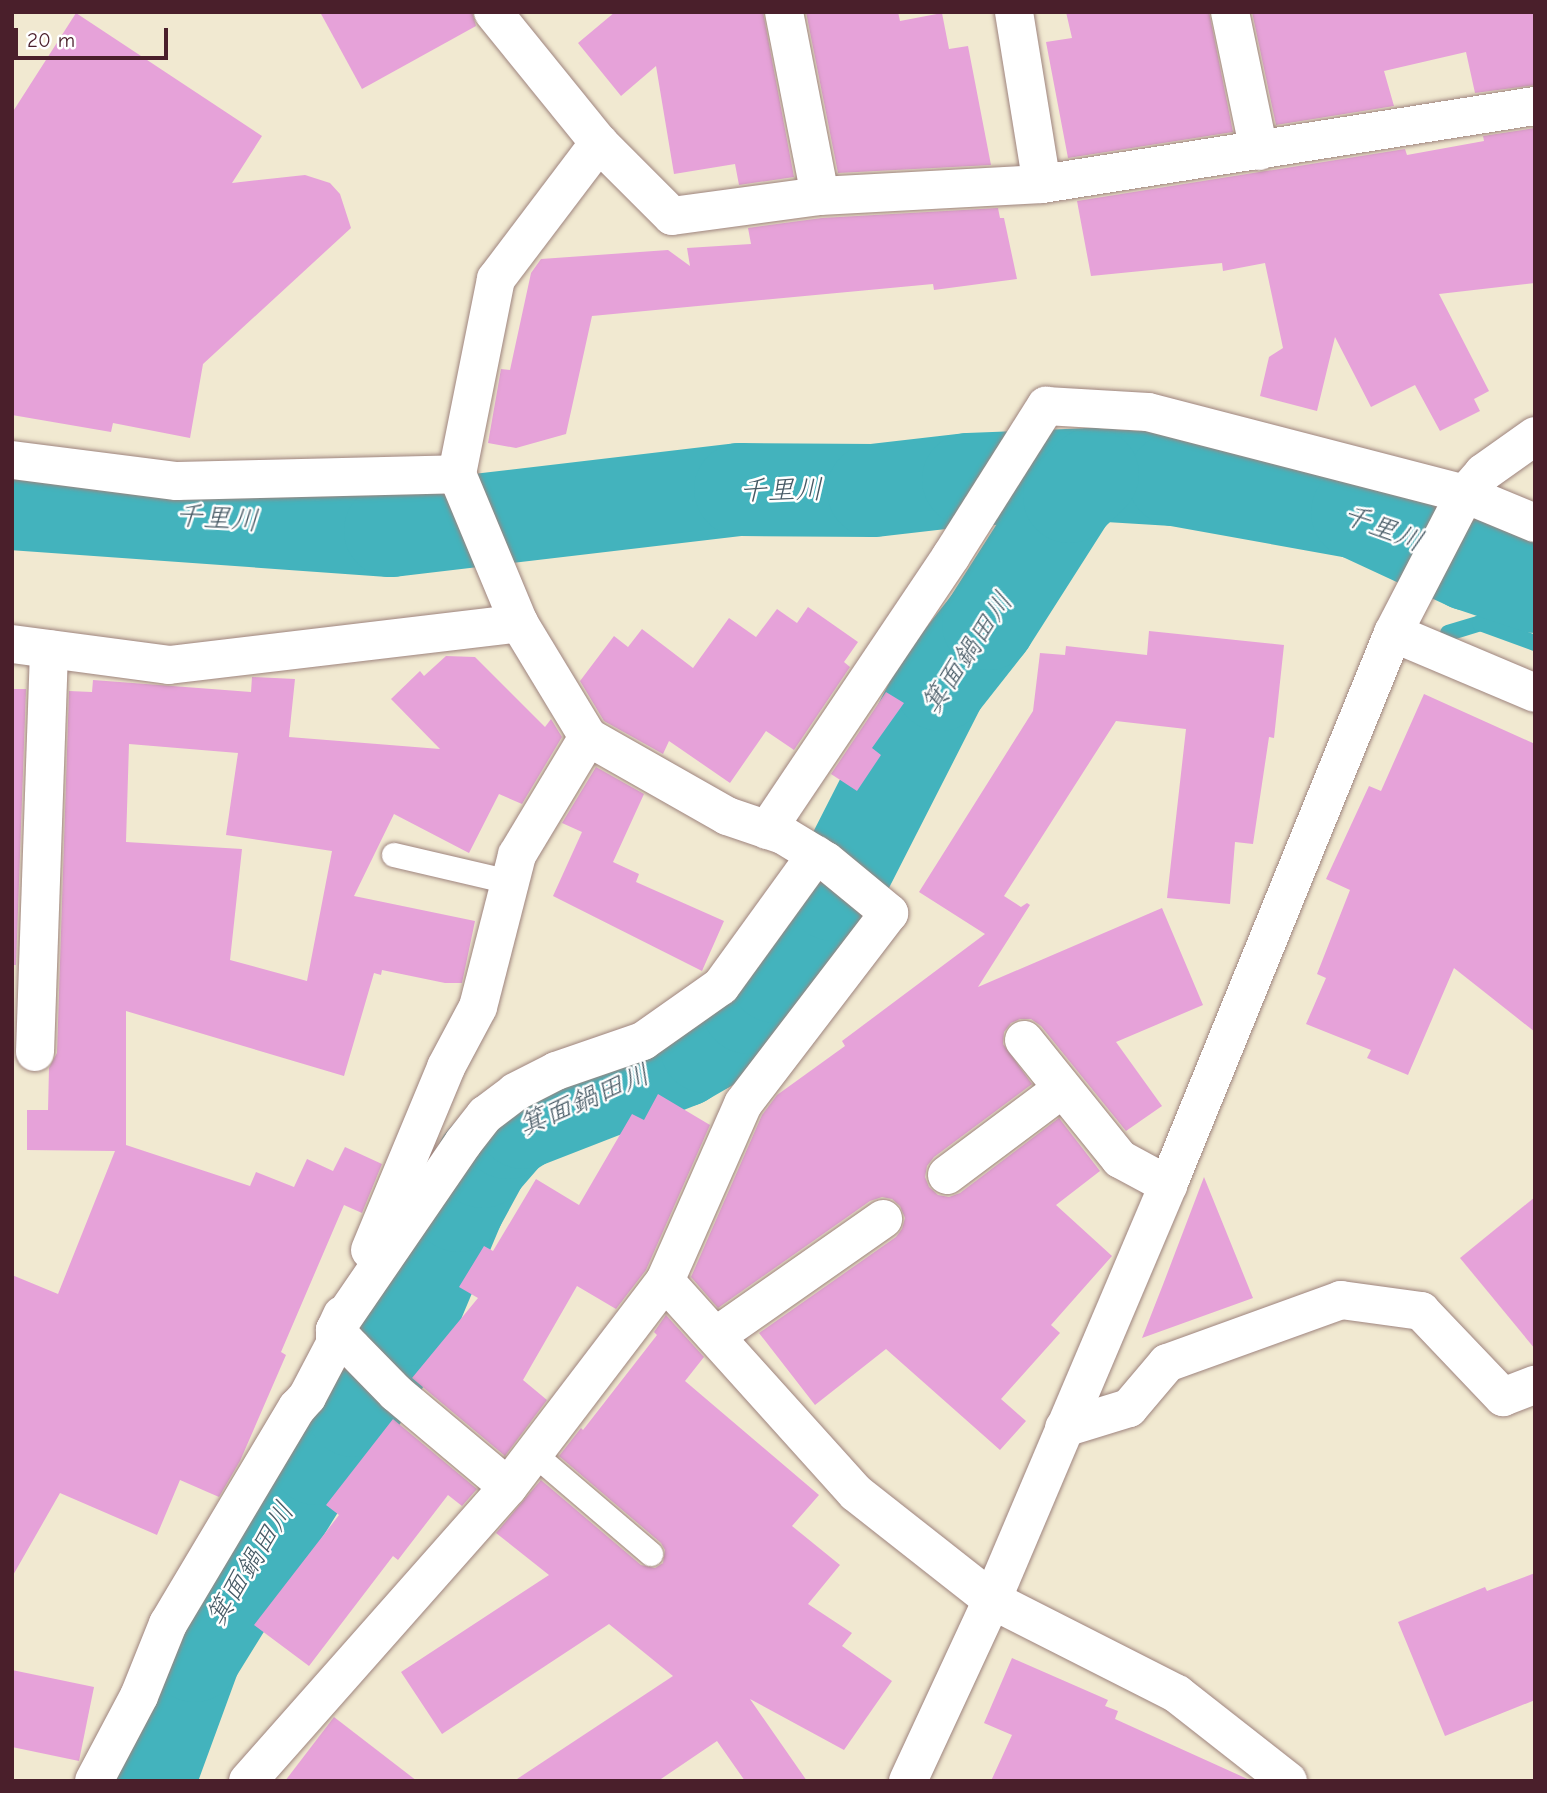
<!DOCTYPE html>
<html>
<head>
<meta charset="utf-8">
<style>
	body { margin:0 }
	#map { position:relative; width:1547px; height:1793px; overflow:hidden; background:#f1e9d1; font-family:"Comic Neue","Klee One",sans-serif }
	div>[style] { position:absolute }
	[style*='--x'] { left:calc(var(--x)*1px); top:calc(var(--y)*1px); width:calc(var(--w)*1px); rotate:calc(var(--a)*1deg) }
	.stream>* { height:16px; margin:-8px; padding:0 8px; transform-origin:8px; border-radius:8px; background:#43b3bd }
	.river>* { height:93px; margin:-46.5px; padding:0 46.5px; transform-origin:46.5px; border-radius:46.5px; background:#43b3bd }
	.building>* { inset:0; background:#e6a2d9 }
	.roads { filter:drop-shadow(0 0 2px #9e847e) drop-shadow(0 0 2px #9e847e) }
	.lane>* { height:24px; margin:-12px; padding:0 12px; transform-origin:12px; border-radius:12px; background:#fff }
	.street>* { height:38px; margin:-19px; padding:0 19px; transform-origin:19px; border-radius:19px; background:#fff }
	span { translate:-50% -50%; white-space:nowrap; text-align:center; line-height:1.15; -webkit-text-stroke:5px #fff; paint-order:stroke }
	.water-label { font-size:28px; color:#475a65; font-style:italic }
	.frame { position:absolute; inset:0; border:14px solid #4a1f2b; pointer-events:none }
	.scale { position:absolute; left:14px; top:28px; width:154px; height:32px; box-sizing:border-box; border:4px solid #4a1f2b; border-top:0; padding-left:9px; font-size:21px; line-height:24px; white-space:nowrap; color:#4a1f2b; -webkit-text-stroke:5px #fff; paint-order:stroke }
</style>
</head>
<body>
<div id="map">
	<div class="stream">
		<i style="--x:1448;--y:633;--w:34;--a:-17"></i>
		<i style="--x:1480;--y:623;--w:59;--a:20"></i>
	</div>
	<div class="river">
		<i style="--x:12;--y:503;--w:379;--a:4.1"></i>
		<i style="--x:390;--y:530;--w:352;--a:-6.7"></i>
		<i style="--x:740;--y:489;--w:133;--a:0.4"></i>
		<i style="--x:873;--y:490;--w:96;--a:-6.6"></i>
		<i style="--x:968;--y:479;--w:124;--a:-2.3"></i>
		<i style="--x:1092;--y:474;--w:82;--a:3.5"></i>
		<i style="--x:1174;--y:479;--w:186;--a:10.2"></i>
		<i style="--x:1357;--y:512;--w:123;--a:24.9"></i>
		<i style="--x:1469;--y:564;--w:70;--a:18.4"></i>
		<i style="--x:148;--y:1781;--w:134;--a:-69.9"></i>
		<i style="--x:194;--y:1655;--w:232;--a:-58.2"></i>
		<i style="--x:316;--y:1458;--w:61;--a:-52.4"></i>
		<i style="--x:353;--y:1410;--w:107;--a:-57.9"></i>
		<i style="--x:410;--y:1319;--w:124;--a:-67.2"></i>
		<i style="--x:458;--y:1205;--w:50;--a:-61.4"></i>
		<i style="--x:482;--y:1161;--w:38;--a:-49"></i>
		<i style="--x:507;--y:1132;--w:19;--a:-32"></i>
		<i style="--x:523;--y:1122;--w:171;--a:-21.3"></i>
		<i style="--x:682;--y:1060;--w:28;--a:-30"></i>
		<i style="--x:706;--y:1046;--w:57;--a:-42.9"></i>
		<i style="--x:748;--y:1007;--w:41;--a:-48.9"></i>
		<i style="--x:775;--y:976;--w:100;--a:-54.7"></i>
		<i style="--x:833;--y:894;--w:236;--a:-63"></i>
		<i style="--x:940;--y:684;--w:78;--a:-51.8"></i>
		<i style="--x:988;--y:623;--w:151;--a:-57.5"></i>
		<i style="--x:1069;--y:496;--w:32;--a:-44"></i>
	</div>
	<div class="building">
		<i style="clip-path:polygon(320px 12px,472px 12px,476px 26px,362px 89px)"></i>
		<i style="clip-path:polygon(615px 12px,763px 12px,794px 177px,739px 185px,735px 164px,674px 174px,656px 66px,621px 96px,578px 43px)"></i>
		<i style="clip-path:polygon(806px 12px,898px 12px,900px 21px,942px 13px,949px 49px,968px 46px,991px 165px,838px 173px)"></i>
		<i style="clip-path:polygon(1066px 12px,1209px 12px,1233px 132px,1068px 158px,1046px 42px,1072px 38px)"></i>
		<i style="clip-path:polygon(1252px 12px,1535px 12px,1535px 85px,1475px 93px,1466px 52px,1384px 71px,1394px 106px,1276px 125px)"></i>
		<i style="clip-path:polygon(76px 13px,262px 136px,232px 183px,305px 175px,330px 183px,340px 194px,351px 228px,203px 364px,190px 438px,113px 423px,111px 432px,12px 415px,12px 113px)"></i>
		<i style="clip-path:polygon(1535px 128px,1535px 283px,1439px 294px,1489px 391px,1474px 399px,1480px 411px,1440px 431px,1415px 385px,1371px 407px,1335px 337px,1317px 411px,1260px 396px,1269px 357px,1283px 348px,1265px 263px,1223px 271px,1222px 263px,1091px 276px,1077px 201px,1405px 149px,1407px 155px,1484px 141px,1483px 136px)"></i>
		<i style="clip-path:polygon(998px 208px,1000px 218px,1004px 218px,1017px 279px,934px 290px,933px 284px,592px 316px,566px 434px,516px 448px,488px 443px,501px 369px,510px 370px,531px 273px,541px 259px,668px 250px,690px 266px,687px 248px,751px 244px,748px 228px,822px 218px)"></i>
		<i style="clip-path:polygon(808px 607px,858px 642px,844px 662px,850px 667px,794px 750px,766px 731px,730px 783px,669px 741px,663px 754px,604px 721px,580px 681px,614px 636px,628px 647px,642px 629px,693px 668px,729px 618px,756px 637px,777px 609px,797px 623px)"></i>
		<i style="clip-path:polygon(1149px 631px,1284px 645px,1274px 738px,1269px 737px,1253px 844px,1235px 842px,1230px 904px,1167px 898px,1186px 729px,1116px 721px,1004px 896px,1021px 907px,1027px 903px,1030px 905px,978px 987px,1162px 908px,1203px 1005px,1116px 1042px,1162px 1106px,1126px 1131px,1041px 1026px,1031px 1019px,1020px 1019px,1011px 1023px,1004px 1032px,1003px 1044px,1032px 1084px,934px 1157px,927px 1166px,925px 1177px,929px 1187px,938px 1195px,949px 1197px,960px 1193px,1059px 1118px,1100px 1171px,1056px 1205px,1112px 1256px,1051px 1325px,1060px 1333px,1001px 1399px,1026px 1421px,1000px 1450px,886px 1349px,815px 1405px,759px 1333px,896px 1237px,902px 1229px,905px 1218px,900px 1206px,892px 1199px,882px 1197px,870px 1201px,718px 1308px,691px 1277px,762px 1115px,777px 1095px,845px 1046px,842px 1041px,985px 934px,919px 892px,1033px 711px,1040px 653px,1065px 655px,1066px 646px,1147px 655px)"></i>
		<i style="clip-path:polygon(evenodd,446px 656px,475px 657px,545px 727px,551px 719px,562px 737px,522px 804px,499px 794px,469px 853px,394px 814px,354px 896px,475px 921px,462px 983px,445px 983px,382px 970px,381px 975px,374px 973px,344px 1076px,126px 1011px,126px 1145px,250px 1186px,256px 1172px,294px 1187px,307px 1159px,333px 1171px,345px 1147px,382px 1164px,362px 1213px,344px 1205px,281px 1352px,286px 1355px,240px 1461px,219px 1497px,180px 1480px,157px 1535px,60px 1493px,12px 1577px,12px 1275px,58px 1294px,115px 1151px,27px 1150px,27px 1110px,48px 1110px,49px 1068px,57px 1053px,69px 691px,92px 692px,93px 680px,251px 692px,252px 677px,295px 679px,289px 737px,440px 749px,391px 699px,420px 671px,424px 676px,446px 656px,129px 744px,238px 753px,226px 835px,332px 851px,307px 981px,230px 960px,242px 849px,126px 842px,129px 744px)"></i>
		<i style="clip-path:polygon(12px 689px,26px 689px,16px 965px,12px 965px)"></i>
		<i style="clip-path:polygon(886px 692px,904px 703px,872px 748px,881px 755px,857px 791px,831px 774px)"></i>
		<i style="clip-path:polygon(1424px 694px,1535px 744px,1535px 1032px,1454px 968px,1408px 1075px,1367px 1058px,1371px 1050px,1306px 1024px,1326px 978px,1317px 974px,1350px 890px,1326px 879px,1369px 786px,1381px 791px)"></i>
		<i style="clip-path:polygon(596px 767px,644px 794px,613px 862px,639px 874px,636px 882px,724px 921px,702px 971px,553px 896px,582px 832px,562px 823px)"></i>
		<i style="clip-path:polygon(658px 1094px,710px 1125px,646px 1270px,616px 1309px,577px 1286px,523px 1380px,547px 1400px,505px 1456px,412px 1378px,478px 1298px,459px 1287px,484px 1246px,493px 1251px,536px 1179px,579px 1205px,632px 1114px,644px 1120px)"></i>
		<i style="clip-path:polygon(1204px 1177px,1253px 1298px,1142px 1338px,1164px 1282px)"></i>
		<i style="clip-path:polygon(1535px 1197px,1535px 1349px,1460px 1258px)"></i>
		<i style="clip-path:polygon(666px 1315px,704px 1357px,685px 1381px,819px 1495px,792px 1526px,840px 1565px,808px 1604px,852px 1633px,842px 1646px,892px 1681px,844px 1750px,750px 1699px,807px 1781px,745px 1781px,717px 1741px,658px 1781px,514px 1781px,673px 1676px,609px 1624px,442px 1734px,401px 1672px,549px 1575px,496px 1533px,541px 1480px,641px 1565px,655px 1568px,663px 1563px,665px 1550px,661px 1543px,559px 1456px,581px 1428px,583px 1430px,657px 1335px,654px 1332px)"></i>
		<i style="clip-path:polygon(393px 1419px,477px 1489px,462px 1506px,448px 1495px,398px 1560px,393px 1556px,309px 1666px,254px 1625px,339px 1515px,326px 1505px)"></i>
		<i style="clip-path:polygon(1535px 1573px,1535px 1700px,1445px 1736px,1398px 1622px,1485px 1587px,1487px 1591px)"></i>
		<i style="clip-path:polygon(1012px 1658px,1108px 1700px,1105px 1706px,1118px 1711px,1115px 1719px,1252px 1781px,991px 1781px,1012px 1735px,984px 1723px)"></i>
		<i style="clip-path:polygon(12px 1670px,94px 1687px,79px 1761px,12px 1747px)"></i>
		<i style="clip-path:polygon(334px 1717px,417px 1781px,285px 1781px)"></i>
	</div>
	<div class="roads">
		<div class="lane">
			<i style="--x:394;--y:855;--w:119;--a:13.1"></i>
			<i style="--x:534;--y:1454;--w:154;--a:40.5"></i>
		</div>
		<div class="street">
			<i style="--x:493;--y:12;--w:169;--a:51"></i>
			<i style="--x:599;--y:143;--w:103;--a:45"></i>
			<i style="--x:672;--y:216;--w:149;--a:-7.7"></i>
			<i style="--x:820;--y:196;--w:222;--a:-3.1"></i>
			<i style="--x:1042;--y:184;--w:499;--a:-9"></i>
			<i style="--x:784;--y:12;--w:187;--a:78.9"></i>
			<i style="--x:1014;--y:12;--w:174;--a:80.8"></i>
			<i style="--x:1230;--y:12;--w:142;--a:78.2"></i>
			<i style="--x:12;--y:460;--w:166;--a:7.3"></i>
			<i style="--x:177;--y:481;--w:280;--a:-1.4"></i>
			<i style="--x:519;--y:623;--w:161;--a:-112.6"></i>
			<i style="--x:457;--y:474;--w:199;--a:-78.7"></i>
			<i style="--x:496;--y:279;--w:171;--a:-52.9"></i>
			<i style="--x:1393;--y:633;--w:154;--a:22.9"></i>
			<i style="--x:12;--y:644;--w:158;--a:7.6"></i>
			<i style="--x:169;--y:665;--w:353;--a:-6.8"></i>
			<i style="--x:519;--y:623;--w:133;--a:58.8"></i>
			<i style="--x:588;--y:737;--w:160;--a:29.6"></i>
			<i style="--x:727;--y:816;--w:59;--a:18.7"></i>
			<i style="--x:783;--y:835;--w:50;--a:31.2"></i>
			<i style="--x:826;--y:861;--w:82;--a:39.5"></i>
			<i style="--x:889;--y:913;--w:240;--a:127.4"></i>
			<i style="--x:743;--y:1104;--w:193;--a:113.8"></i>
			<i style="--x:665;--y:1281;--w:285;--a:48"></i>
			<i style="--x:856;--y:1493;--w:173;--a:38.2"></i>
			<i style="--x:992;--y:1600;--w:208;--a:26.9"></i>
			<i style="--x:1177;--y:1694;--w:141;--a:38.1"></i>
			<i style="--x:767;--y:830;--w:330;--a:-56.1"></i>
			<i style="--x:951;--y:556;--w:178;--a:-57.7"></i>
			<i style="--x:1046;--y:406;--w:102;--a:3.4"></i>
			<i style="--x:1148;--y:412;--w:327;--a:14.5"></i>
			<i style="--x:1465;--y:494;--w:76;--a:22.5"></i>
			<i style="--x:1024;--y:1040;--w:153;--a:51.1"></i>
			<i style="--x:1120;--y:1159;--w:55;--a:28.4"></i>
			<i style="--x:35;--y:1052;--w:403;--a:-88"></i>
			<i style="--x:947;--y:1175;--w:144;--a:-36.8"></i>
			<i style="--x:370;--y:1250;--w:198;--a:-67.4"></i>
			<i style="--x:446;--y:1067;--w:68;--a:-61.9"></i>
			<i style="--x:478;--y:1007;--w:157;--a:-75.6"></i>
			<i style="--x:517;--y:855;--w:138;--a:-59"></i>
			<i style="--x:342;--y:1315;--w:17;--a:115"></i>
			<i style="--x:335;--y:1330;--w:25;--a:47"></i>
			<i style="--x:352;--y:1348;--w:63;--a:45.6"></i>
			<i style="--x:396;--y:1393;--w:146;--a:40"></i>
			<i style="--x:716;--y:1336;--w:204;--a:-35"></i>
			<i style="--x:1064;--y:1428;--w:68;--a:-17.1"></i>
			<i style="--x:1129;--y:1408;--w:59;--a:-49.8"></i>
			<i style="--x:1167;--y:1363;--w:185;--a:-19.9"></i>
			<i style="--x:1341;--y:1300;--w:81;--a:7.8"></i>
			<i style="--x:1421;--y:1311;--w:119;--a:46.4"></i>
			<i style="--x:1503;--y:1397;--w:34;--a:-21"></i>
			<i style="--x:94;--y:1781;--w:96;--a:-62.1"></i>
			<i style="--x:139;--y:1696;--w:78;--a:-68.1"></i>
			<i style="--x:168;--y:1624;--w:252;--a:-59.2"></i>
			<i style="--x:297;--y:1408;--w:15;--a:-48"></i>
			<i style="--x:307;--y:1397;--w:60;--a:-62.2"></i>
			<i style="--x:335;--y:1344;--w:14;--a:-90"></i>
			<i style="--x:335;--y:1330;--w:227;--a:-55.6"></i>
			<i style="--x:463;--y:1143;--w:36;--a:-52"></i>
			<i style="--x:485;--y:1115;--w:38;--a:-37"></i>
			<i style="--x:515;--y:1092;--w:46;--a:-27.1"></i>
			<i style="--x:556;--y:1071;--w:92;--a:-19"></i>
			<i style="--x:643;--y:1041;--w:95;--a:-35.2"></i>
			<i style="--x:721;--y:986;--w:162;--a:-54.1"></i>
			<i style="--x:248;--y:1781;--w:392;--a:-48.5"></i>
			<i style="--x:508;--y:1487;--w:259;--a:-52.7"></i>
			<i style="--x:908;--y:1781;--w:200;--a:-65.1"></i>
			<i style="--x:992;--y:1600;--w:451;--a:-67"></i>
			<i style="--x:1168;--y:1185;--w:596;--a:-67.82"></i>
			<i style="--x:1393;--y:633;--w:157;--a:-62.6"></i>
			<i style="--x:1465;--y:494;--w:28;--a:-49"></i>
			<i style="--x:1483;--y:473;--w:64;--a:-35.4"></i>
		</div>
	</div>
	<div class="water-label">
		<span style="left:781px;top:490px;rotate:-1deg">千里川</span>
		<span style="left:217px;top:518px;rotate:4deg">千里川</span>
		<span style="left:1383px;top:528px;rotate:21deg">千里川</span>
		<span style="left:967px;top:653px;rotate:-56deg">箕面鍋田川</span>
		<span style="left:584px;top:1100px;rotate:-23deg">箕面鍋田川</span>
		<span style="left:250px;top:1564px;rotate:-58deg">箕面鍋田川</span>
	</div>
	<div class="frame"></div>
	<div class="scale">20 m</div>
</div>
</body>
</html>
